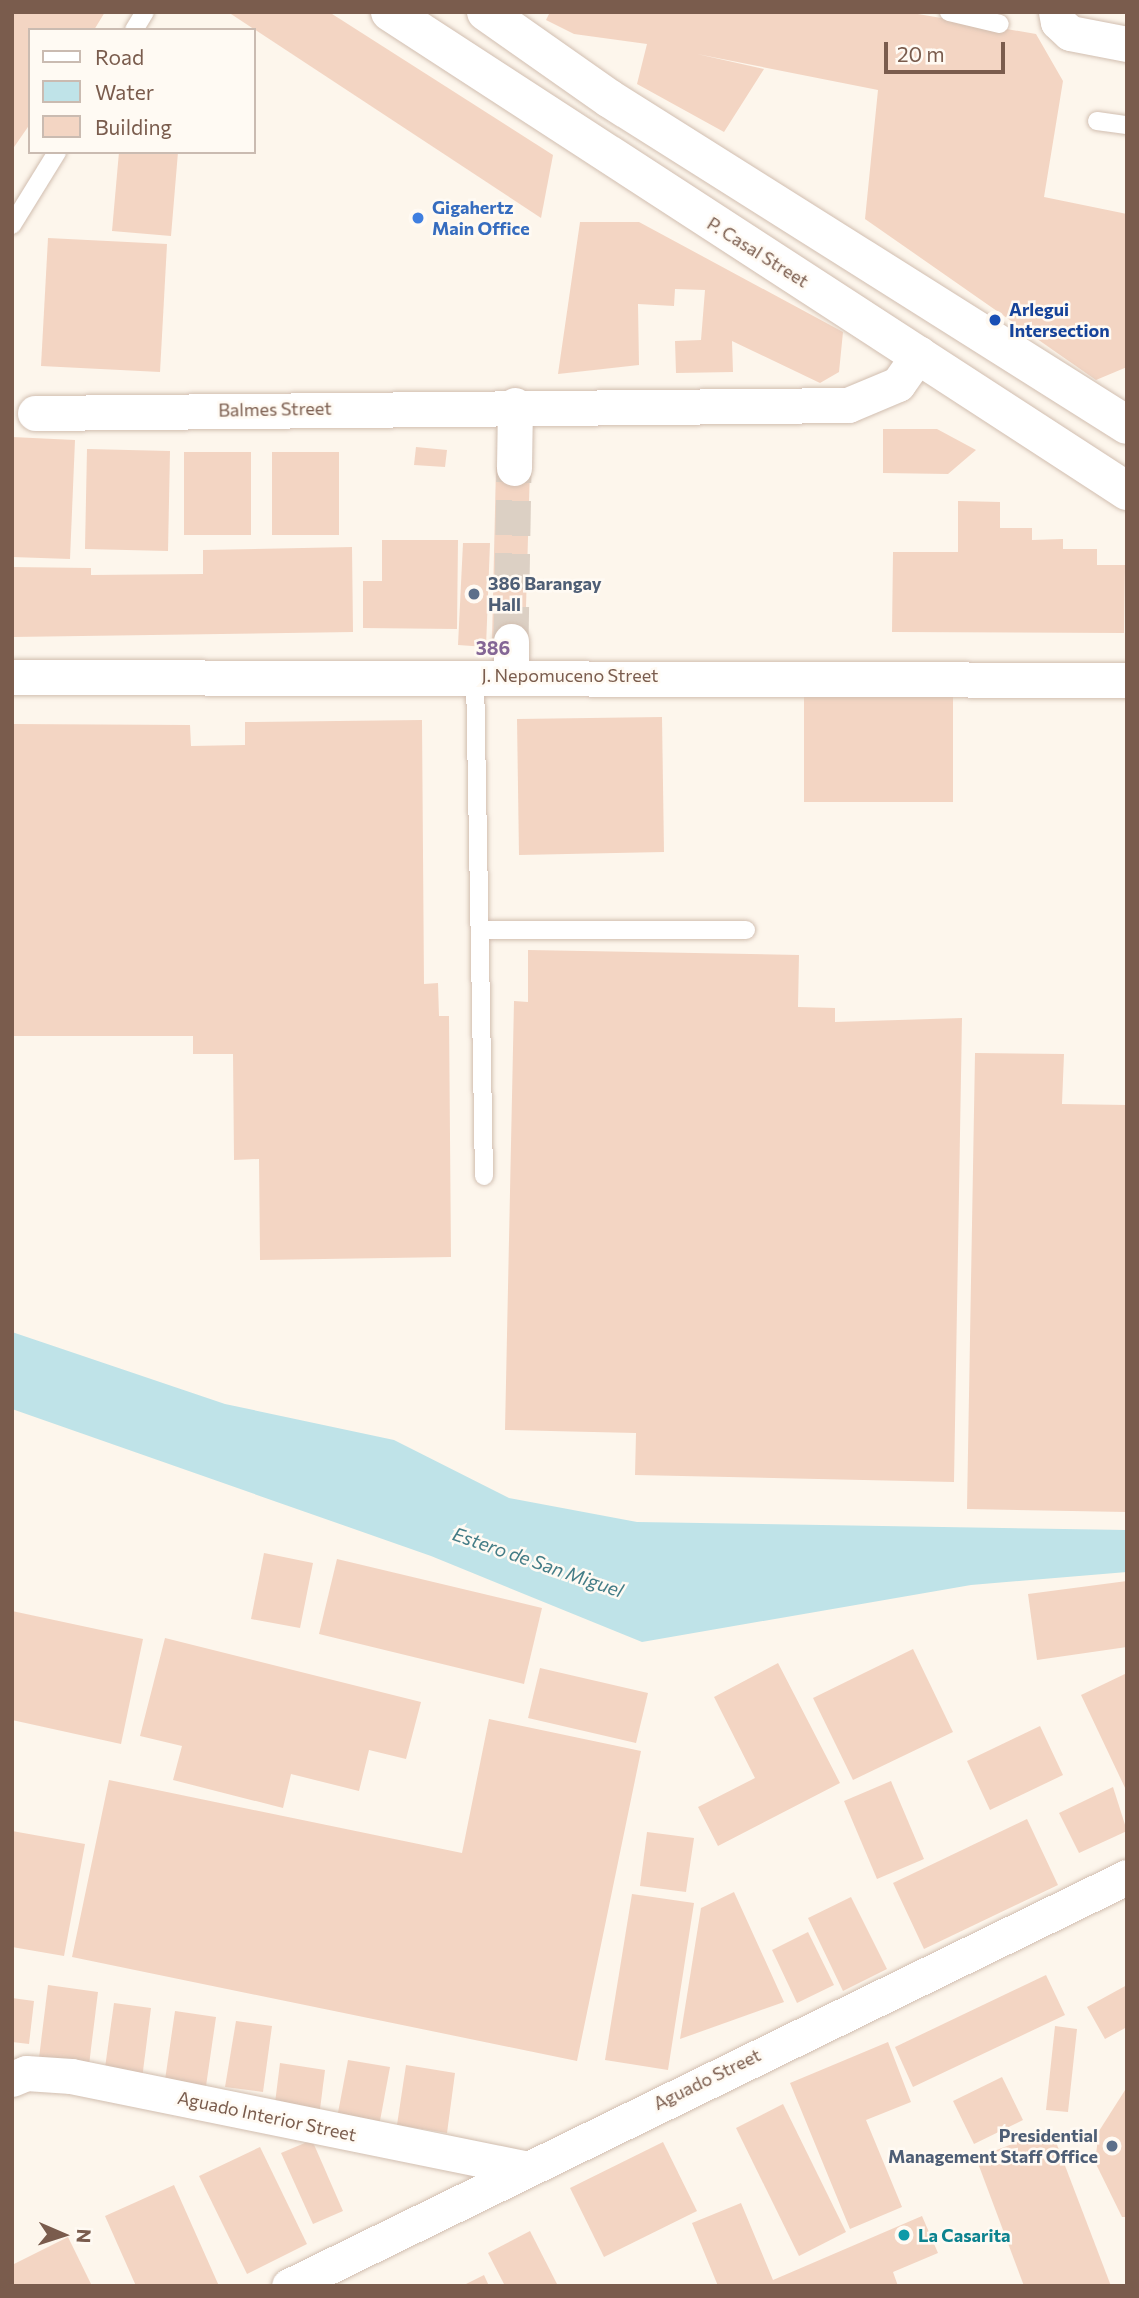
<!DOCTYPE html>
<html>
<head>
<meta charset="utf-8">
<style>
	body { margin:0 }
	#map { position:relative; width:1139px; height:2298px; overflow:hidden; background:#fdf6ec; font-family:Commissioner,sans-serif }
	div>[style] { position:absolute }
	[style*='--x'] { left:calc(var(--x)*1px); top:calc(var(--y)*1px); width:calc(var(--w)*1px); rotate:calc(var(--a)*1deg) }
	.water>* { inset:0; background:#bfe3e8 }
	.building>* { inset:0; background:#f3d5c3 }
	.street-tunnel>* { height:35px; margin-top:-17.5px; transform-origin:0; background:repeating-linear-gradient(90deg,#dcd0c4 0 35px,transparent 0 53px) }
	.roads { filter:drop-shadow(0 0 2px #d1beb0) drop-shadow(0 0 2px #d1beb0) }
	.lane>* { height:18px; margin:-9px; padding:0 9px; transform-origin:9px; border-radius:9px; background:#fff }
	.street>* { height:35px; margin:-17.5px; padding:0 17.5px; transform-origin:17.5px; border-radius:17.5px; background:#fff }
	.secondary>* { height:38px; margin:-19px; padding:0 19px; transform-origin:19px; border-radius:19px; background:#fff }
	.dots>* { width:19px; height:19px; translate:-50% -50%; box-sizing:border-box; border:4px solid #fffaf3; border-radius:50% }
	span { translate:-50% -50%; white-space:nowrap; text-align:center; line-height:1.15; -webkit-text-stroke:5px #fffaf3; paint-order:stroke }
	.shop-label { font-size:18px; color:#366cbe; font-weight:700 }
	.left { translate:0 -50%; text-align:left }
	.street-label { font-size:18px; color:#7a5c4d }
	.transit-label { font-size:18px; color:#164399; font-weight:700 }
	.service-label { font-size:18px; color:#4e5e75; font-weight:700 }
	.right { translate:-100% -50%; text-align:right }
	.culture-label { font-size:18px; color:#0d838f; font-weight:700 }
	.neighbourhood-label { font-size:19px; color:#846695; font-weight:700 }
	.water-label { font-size:19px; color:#437c86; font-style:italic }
	.frame { position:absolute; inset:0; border:14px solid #7a5c4d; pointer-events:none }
	.legend { position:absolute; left:28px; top:28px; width:228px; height:126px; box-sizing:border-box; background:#fffaf3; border:2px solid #cabbb1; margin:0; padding:9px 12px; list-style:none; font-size:21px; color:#7a5c4d }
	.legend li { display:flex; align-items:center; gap:14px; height:35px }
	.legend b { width:35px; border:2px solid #cabbb1 }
	.north { position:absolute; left:28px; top:2200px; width:70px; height:70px; -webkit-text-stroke:5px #fffaf3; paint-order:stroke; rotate:93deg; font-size:19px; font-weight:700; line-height:28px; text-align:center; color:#7a5c4d }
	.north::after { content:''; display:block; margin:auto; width:24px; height:32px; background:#7a5c4d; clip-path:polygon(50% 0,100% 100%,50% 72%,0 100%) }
	.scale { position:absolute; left:884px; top:42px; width:121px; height:32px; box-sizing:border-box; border:4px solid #7a5c4d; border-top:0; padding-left:9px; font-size:21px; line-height:24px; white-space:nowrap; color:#7a5c4d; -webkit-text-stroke:5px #fffaf3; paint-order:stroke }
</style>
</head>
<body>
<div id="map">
	<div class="water">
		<i style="clip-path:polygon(12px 1332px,225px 1404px,394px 1440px,509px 1498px,637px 1522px,1127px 1530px,1127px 1572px,971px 1585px,642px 1642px,431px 1556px,12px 1409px)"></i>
	</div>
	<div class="building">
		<i style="clip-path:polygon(12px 12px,105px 12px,94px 30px,30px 30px,30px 124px,12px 150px)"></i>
		<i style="clip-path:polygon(228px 12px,329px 12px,553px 155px,541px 218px)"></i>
		<i style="clip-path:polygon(550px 12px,906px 12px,1036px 34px,1063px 81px,1044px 197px,1127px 214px,1127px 367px,1096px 380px,865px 219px,878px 90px,697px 54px,764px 69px,724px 132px,637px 84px,647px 44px,574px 34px,546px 20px)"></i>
		<i style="clip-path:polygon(119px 152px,178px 152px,171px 236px,112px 231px)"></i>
		<i style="clip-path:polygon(580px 222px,639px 222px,843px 332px,839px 372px,820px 383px,732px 341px,733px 372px,676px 373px,675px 341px,701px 340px,705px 290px,675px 289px,674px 306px,638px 304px,639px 365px,558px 374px)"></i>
		<i style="clip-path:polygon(48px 238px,167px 244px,160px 372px,41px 366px)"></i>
		<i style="clip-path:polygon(883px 429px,937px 429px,976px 450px,948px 474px,883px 473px)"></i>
		<i style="clip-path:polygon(12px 437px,75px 440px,70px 559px,12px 557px)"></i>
		<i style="clip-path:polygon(416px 447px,447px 450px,445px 467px,414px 465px)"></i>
		<i style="clip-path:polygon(87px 449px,170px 451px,168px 551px,85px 549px)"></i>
		<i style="clip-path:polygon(184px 452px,251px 452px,251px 535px,184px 535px)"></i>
		<i style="clip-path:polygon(272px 452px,339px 452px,339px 535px,272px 535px)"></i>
		<i style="clip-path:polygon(496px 467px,530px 468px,525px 642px,492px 641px)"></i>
		<i style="clip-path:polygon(958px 501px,1000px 502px,1000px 528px,1032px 528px,1032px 540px,1063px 539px,1063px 549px,1097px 549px,1097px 565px,1125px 565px,1124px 633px,892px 632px,893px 552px,958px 552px)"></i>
		<i style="clip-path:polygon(382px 540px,458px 540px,457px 629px,363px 628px,363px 581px,382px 581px)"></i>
		<i style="clip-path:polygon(463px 543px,490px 543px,486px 647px,458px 645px)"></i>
		<i style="clip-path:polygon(352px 547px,353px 632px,12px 637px,12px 567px,91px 568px,91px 575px,203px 574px,203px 550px)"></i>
		<i style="clip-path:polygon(953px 696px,953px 802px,804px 802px,804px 697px)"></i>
		<i style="clip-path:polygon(662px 717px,664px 852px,519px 855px,517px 719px)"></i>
		<i style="clip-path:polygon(422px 720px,424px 984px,438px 983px,439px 1016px,449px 1016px,451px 1257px,260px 1260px,259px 1159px,234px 1160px,233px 1054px,193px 1054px,193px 1036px,12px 1036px,12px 724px,190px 725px,191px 746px,245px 745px,245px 722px)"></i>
		<i style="clip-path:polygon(528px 950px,799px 955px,798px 1007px,835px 1008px,835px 1022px,962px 1018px,954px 1482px,635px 1475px,636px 1433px,505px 1430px,514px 1001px,528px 1002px)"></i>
		<i style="clip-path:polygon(975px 1053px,1064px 1054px,1062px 1104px,1127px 1105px,1127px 1512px,967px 1509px)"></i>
		<i style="clip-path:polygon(264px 1553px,313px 1563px,300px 1628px,251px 1619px)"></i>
		<i style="clip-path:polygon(337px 1559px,542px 1608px,524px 1684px,319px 1634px)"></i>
		<i style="clip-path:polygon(1127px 1581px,1127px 1647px,1037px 1660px,1028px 1594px)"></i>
		<i style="clip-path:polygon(12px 1611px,143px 1639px,121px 1744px,12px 1720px)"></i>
		<i style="clip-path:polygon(165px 1638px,421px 1702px,406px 1759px,369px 1750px,359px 1791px,291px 1774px,283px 1808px,173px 1780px,182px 1746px,140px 1736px)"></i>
		<i style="clip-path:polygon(913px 1649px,953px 1732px,853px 1780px,813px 1698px)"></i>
		<i style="clip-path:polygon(778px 1663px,840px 1783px,718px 1846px,698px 1807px,755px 1778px,714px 1697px)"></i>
		<i style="clip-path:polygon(540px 1668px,648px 1693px,636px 1743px,528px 1718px)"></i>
		<i style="clip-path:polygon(1127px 1673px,1127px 1792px,1081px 1695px)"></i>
		<i style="clip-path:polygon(489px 1719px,641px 1751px,577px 2061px,72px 1957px,109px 1780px,462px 1853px)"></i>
		<i style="clip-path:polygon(1040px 1726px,1063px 1775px,990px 1810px,967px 1761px)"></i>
		<i style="clip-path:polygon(891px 1781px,924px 1859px,877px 1879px,844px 1801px)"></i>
		<i style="clip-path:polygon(1113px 1787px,1127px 1831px,1079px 1853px,1059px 1813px)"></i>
		<i style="clip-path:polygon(1027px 1819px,1058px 1885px,924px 1949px,893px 1883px)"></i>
		<i style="clip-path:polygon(12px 1831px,85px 1844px,64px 1956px,12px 1947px)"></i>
		<i style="clip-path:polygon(647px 1832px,694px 1838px,686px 1892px,640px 1886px)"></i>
		<i style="clip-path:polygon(734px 1892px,784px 2002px,680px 2039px,701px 1908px)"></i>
		<i style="clip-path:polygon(632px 1894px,694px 1903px,668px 2070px,605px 2060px)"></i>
		<i style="clip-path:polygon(851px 1897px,887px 1969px,843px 1991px,808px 1918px)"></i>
		<i style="clip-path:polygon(808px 1932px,834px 1985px,797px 2003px,772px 1950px)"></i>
		<i style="clip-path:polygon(1046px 1975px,1065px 2015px,913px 2087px,895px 2047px)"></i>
		<i style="clip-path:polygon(48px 1985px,98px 1992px,89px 2065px,39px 2058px)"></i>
		<i style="clip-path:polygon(1127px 1985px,1127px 2027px,1105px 2039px,1087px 2007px)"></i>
		<i style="clip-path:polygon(12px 1998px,34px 2001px,29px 2044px,12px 2042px)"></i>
		<i style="clip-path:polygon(114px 2003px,151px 2008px,142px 2079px,104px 2075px)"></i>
		<i style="clip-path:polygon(175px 2011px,216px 2017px,205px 2093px,164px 2087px)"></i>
		<i style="clip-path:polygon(236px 2021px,272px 2026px,263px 2092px,225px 2087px)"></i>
		<i style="clip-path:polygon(1055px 2026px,1077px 2029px,1068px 2112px,1046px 2110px)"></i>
		<i style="clip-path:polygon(888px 2042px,911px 2102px,866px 2120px,902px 2207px,850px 2229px,790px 2083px)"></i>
		<i style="clip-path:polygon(348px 2060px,390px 2067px,379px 2126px,337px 2118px)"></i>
		<i style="clip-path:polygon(280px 2063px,325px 2070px,319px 2117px,274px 2111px)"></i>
		<i style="clip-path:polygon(406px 2065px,455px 2073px,447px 2133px,397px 2125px)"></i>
		<i style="clip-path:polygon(1002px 2077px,1023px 2120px,974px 2144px,953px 2101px)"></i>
		<i style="clip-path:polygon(1127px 2087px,1127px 2217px,1122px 2217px,1095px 2162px,1099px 2131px)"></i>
		<i style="clip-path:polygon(783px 2104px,846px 2232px,799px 2256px,736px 2128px)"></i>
		<i style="clip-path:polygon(1051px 2129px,1111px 2286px,1024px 2286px,976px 2158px)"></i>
		<i style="clip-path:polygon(312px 2140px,343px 2211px,313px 2224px,281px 2153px)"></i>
		<i style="clip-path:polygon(663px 2142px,697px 2211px,604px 2257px,570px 2188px)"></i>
		<i style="clip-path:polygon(260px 2147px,307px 2244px,247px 2274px,199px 2176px)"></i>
		<i style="clip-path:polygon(174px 2185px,219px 2286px,136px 2286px,105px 2216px)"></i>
		<i style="clip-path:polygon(741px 2203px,773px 2280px,922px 2216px,938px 2253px,893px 2272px,898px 2286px,718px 2286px,692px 2223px)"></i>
		<i style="clip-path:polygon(530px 2231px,558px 2286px,505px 2286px,488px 2253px)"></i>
		<i style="clip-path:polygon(68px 2237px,92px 2286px,13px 2286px,12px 2265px)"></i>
		<i style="clip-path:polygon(484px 2275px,489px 2286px,462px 2286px)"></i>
	</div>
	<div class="street-tunnel">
		<i style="--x:511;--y:641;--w:173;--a:-89"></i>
	</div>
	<div class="roads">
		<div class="lane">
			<i style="--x:949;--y:12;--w:52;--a:13.2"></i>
			<i style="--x:134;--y:30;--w:21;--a:-59"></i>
			<i style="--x:1097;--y:121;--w:30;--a:8"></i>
			<i style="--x:12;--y:225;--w:86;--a:-58.3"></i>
			<i style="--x:475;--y:675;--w:501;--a:88.97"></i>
			<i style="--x:481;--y:930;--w:265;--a:0"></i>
		</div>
		<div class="street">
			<i style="--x:1056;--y:12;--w:10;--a:79"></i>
			<i style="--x:1058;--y:22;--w:16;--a:43"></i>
			<i style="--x:1070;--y:33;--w:58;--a:10.9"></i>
			<i style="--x:35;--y:413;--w:813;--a:-0.56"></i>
			<i style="--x:848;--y:405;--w:54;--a:-22.8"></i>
			<i style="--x:898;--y:384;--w:37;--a:-55"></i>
			<i style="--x:514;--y:468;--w:63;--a:-89.1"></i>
			<i style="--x:511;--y:675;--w:34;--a:-90"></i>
			<i style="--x:12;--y:677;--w:1115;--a:0.15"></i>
			<i style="--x:12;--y:2079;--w:15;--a:-23"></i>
			<i style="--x:26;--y:2073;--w:45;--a:3.8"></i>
			<i style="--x:71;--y:2076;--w:460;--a:11.5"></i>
			<i style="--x:289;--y:2286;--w:932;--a:-26.02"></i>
		</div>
		<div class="secondary">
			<i style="--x:390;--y:12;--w:879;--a:33.02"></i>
			<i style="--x:486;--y:12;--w:151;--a:35.1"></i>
			<i style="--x:610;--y:99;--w:611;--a:32.23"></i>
		</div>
	</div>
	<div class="dots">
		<i style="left:418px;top:218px;background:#3f7fe0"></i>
		<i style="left:995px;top:320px;background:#1a4fb4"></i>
		<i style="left:474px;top:594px;background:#5c6f8a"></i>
		<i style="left:1112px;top:2146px;background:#5c6f8a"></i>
		<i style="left:904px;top:2235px;background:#0f9aa8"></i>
	</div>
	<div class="shop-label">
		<span class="left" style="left:432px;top:218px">Gigahertz<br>Main Office</span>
	</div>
	<div class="street-label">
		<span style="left:758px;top:252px;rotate:32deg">P. Casal Street</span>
		<span style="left:275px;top:409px;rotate:-1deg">Balmes Street</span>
		<span style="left:570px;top:675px">J. Nepomuceno Street</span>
		<span style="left:707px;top:2079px;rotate:-26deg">Aguado Street</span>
		<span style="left:267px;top:2116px;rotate:12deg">Aguado Interior Street</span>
	</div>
	<div class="transit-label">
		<span class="left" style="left:1009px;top:320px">Arlegui<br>Intersection</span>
	</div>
	<div class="service-label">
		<span class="left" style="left:488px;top:594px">386 Barangay<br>Hall</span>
		<span class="right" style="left:1098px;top:2146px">Presidential<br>Management Staff Office</span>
	</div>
	<div class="culture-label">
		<span class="left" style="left:918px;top:2235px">La Casarita</span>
	</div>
	<div class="neighbourhood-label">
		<span style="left:493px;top:648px">386</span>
	</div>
	<div class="water-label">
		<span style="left:538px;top:1562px;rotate:19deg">Estero de San Miguel</span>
	</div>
	<div class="frame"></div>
	<ul class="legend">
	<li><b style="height:9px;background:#fff"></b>Road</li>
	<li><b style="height:19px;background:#bfe3e8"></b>Water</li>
	<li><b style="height:19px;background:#f3d5c3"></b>Building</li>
	</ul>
	<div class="north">N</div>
	<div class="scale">20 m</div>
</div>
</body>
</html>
